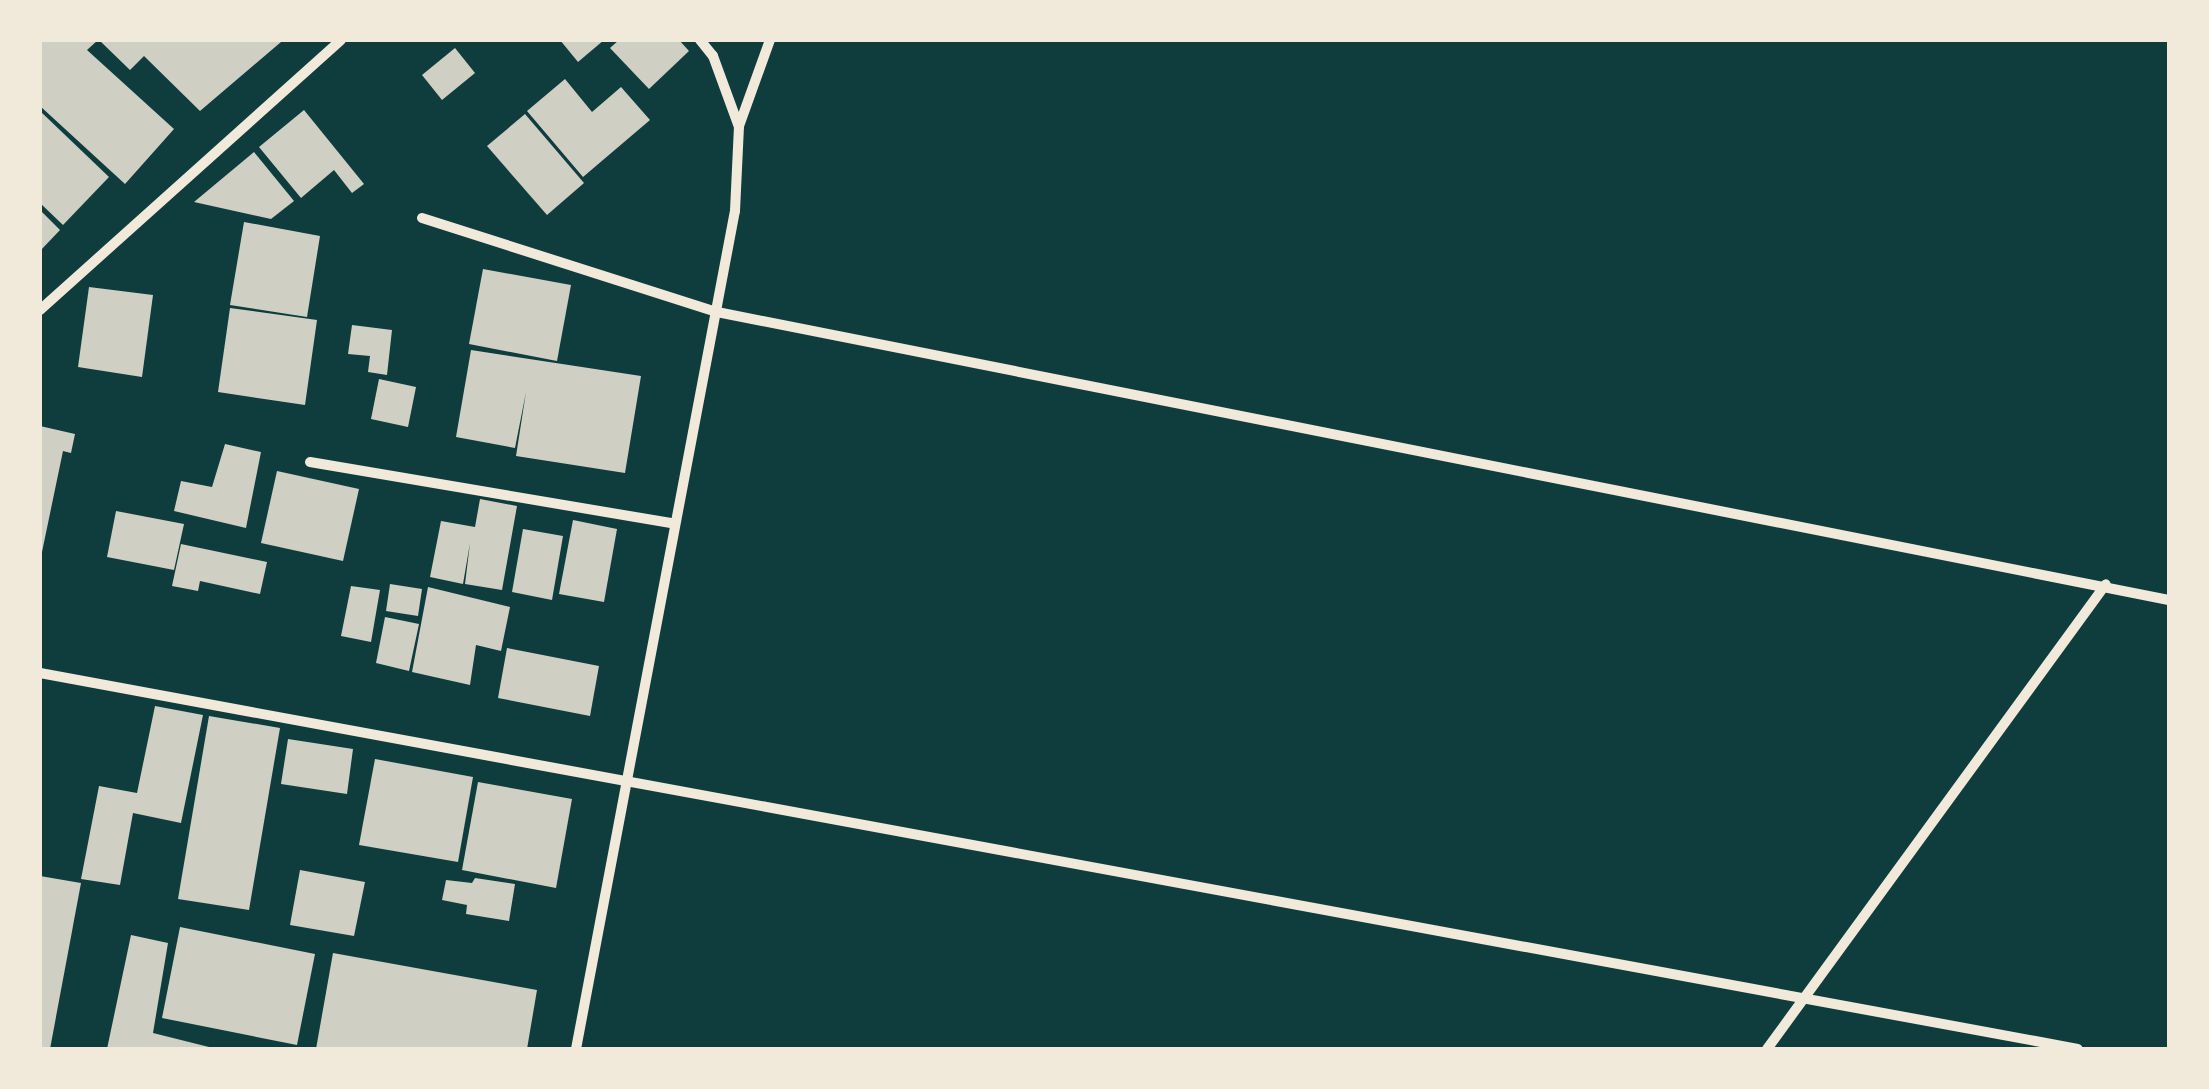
<!DOCTYPE html>
<html>
<head>
<meta charset="utf-8">
<style>
	body { margin:0 }
	#map { position:relative; width:2209px; height:1089px; overflow:hidden; background:#0f3d3e; font-family:Cabin,sans-serif }
	div>[style] { position:absolute }
	[style*='--x'] { left:calc(var(--x)*1px); top:calc(var(--y)*1px); width:calc(var(--w)*1px); rotate:calc(var(--a)*1deg) }
	.building>* { inset:0; background:#cfcfc3 }
	.minor>* { height:10px; margin:-5px; padding:0 5px; transform-origin:5px; border-radius:5px; background:#f1e9da }
	span { translate:-50% -50%; white-space:nowrap; text-align:center; line-height:1.15; -webkit-text-stroke:9px #f1e9da; paint-order:stroke }
	.frame { position:absolute; inset:0; border:42px solid #f1e9da; pointer-events:none }
</style>
</head>
<body>
<div id="map">
	<div class="building">
		<i style="clip-path:polygon(40px 40px,98px 40px,87px 50px,174px 129px,125px 184px,40px 106px)"></i>
		<i style="clip-path:polygon(99px 40px,278px 40px,281px 42px,200px 111px,144px 56px,130px 70px)"></i>
		<i style="clip-path:polygon(560px 40px,604px 40px,578px 62px)"></i>
		<i style="clip-path:polygon(619px 40px,679px 40px,689px 51px,649px 89px,610px 48px)"></i>
		<i style="clip-path:polygon(455px 48px,475px 73px,442px 100px,422px 75px)"></i>
		<i style="clip-path:polygon(565px 79px,592px 112px,621px 87px,650px 120px,583px 177px,527px 111px)"></i>
		<i style="clip-path:polygon(304px 110px,364px 184px,352px 193px,334px 170px,301px 198px,259px 147px)"></i>
		<i style="clip-path:polygon(40px 111px,109px 177px,63px 225px,40px 203px)"></i>
		<i style="clip-path:polygon(525px 114px,584px 183px,547px 215px,487px 146px)"></i>
		<i style="clip-path:polygon(254px 152px,294px 201px,271px 219px,194px 202px)"></i>
		<i style="clip-path:polygon(40px 210px,60px 230px,40px 251px)"></i>
		<i style="clip-path:polygon(244px 222px,320px 236px,307px 317px,230px 305px)"></i>
		<i style="clip-path:polygon(483px 269px,571px 285px,557px 361px,469px 344px)"></i>
		<i style="clip-path:polygon(89px 287px,153px 295px,142px 377px,78px 367px)"></i>
		<i style="clip-path:polygon(230px 308px,317px 320px,305px 405px,218px 392px)"></i>
		<i style="clip-path:polygon(352px 325px,392px 330px,387px 375px,368px 372px,370px 356px,348px 354px)"></i>
		<i style="clip-path:polygon(471px 350px,641px 376px,625px 473px,516px 456px,526px 392px,515px 448px,456px 437px)"></i>
		<i style="clip-path:polygon(379px 379px,416px 387px,408px 427px,371px 419px)"></i>
		<i style="clip-path:polygon(40px 426px,75px 434px,71px 453px,63px 451px,42px 552px)"></i>
		<i style="clip-path:polygon(225px 444px,261px 452px,246px 528px,174px 511px,181px 481px,212px 487px)"></i>
		<i style="clip-path:polygon(277px 471px,359px 489px,343px 561px,261px 543px)"></i>
		<i style="clip-path:polygon(480px 499px,517px 506px,502px 590px,465px 584px,470px 543px,463px 584px,430px 577px,441px 521px,475px 527px)"></i>
		<i style="clip-path:polygon(116px 511px,184px 524px,174px 570px,107px 557px)"></i>
		<i style="clip-path:polygon(573px 520px,617px 529px,604px 602px,559px 594px)"></i>
		<i style="clip-path:polygon(523px 529px,563px 536px,552px 600px,512px 592px)"></i>
		<i style="clip-path:polygon(181px 544px,267px 562px,260px 594px,200px 581px,198px 591px,172px 586px)"></i>
		<i style="clip-path:polygon(390px 584px,422px 589px,418px 616px,386px 611px)"></i>
		<i style="clip-path:polygon(351px 586px,380px 590px,371px 642px,341px 636px)"></i>
		<i style="clip-path:polygon(428px 587px,510px 607px,501px 651px,476px 645px,470px 685px,412px 672px)"></i>
		<i style="clip-path:polygon(385px 617px,419px 624px,409px 671px,376px 663px)"></i>
		<i style="clip-path:polygon(507px 648px,599px 666px,590px 716px,498px 698px)"></i>
		<i style="clip-path:polygon(155px 706px,203px 715px,181px 823px,133px 813px,120px 885px,81px 879px,99px 786px,137px 793px)"></i>
		<i style="clip-path:polygon(209px 716px,280px 728px,249px 910px,178px 899px)"></i>
		<i style="clip-path:polygon(288px 739px,353px 749px,347px 794px,281px 784px)"></i>
		<i style="clip-path:polygon(375px 759px,473px 777px,458px 862px,359px 845px)"></i>
		<i style="clip-path:polygon(478px 782px,572px 799px,556px 888px,462px 870px)"></i>
		<i style="clip-path:polygon(300px 870px,365px 882px,354px 936px,290px 925px)"></i>
		<i style="clip-path:polygon(40px 876px,81px 883px,50px 1049px,40px 1049px)"></i>
		<i style="clip-path:polygon(475px 878px,515px 884px,509px 921px,466px 914px,467px 905px,442px 900px,446px 880px,472px 883px)"></i>
		<i style="clip-path:polygon(180px 927px,315px 954px,297px 1045px,162px 1018px)"></i>
		<i style="clip-path:polygon(131px 935px,168px 943px,153px 1033px,217px 1049px,107px 1049px)"></i>
		<i style="clip-path:polygon(333px 953px,537px 990px,527px 1049px,316px 1049px)"></i>
	</div>
	<div class="minor">
		<i style="--x:739;--y:126;--w:91;--a:-70.2"></i>
		<i style="--x:422;--y:218;--w:310;--a:17.7"></i>
		<i style="--x:717;--y:312;--w:1480;--a:11.22"></i>
		<i style="--x:40;--y:310;--w:404;--a:-41.9"></i>
		<i style="--x:310;--y:462;--w:366;--a:9.6"></i>
		<i style="--x:40;--y:673;--w:2072;--a:10.45"></i>
		<i style="--x:576;--y:1049;--w:853;--a:-79.26"></i>
		<i style="--x:735;--y:211;--w:84;--a:-87.3"></i>
		<i style="--x:739;--y:127;--w:76;--a:-110.1"></i>
		<i style="--x:713;--y:56;--w:21;--a:-129"></i>
		<i style="--x:1767;--y:1049;--w:575;--a:-53.91"></i>
	</div>
	<div class="frame"></div>
</div>
</body>
</html>
